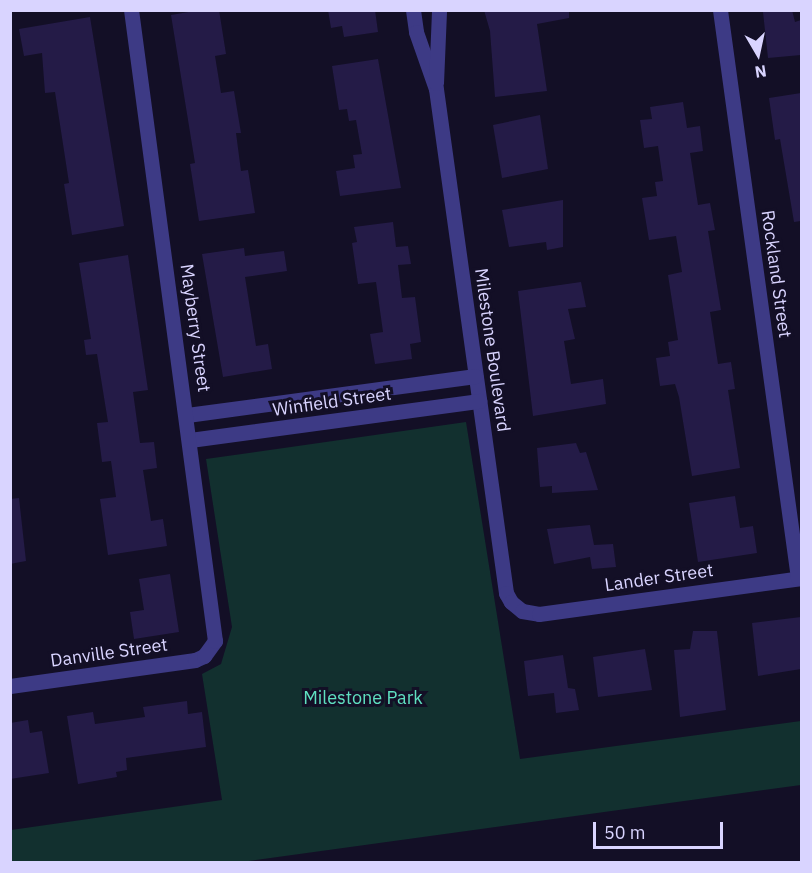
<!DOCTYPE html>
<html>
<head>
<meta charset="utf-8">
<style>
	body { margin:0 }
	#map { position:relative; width:812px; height:873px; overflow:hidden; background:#130f26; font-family:"IBM Plex Sans",sans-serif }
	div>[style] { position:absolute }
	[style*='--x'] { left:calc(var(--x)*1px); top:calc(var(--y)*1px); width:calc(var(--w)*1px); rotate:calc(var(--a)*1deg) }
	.green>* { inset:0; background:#12302f }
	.building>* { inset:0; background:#241b47 }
	.minor>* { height:15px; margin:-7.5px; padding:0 7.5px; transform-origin:7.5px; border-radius:7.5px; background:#3d3a85 }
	span { translate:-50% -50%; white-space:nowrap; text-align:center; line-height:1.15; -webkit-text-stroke:6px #130f26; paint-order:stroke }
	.street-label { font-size:18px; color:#d9d4ff }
	.park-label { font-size:18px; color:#5fe0c0 }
	.frame { position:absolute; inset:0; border:12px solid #d9d4ff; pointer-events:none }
	.north { position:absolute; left:728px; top:24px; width:60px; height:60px; -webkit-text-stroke:4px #130f26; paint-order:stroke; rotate:171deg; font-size:16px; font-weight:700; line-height:24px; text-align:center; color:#d9d4ff }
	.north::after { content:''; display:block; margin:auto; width:21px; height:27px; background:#d9d4ff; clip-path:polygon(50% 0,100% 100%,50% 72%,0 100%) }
	.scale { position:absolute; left:593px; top:822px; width:130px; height:27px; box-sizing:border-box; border:3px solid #d9d4ff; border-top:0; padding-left:8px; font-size:18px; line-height:21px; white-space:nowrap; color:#d9d4ff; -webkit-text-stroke:4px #130f26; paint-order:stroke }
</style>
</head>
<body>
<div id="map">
	<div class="green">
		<i style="clip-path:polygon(466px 422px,520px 759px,801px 721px,801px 785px,241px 862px,11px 862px,11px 830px,222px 800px,202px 674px,221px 664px,232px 627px,206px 459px)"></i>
	</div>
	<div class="building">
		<i style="clip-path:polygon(200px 10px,219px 10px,226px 54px,215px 56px,221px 93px,234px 91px,241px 133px,236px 133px,241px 171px,248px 170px,255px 213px,199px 221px,190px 164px,195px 163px,171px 15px)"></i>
		<i style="clip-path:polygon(328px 10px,375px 10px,378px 32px,344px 37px,342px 26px,331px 28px)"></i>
		<i style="clip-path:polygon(484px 10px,569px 10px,569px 18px,537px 24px,547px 91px,495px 97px,490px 31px)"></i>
		<i style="clip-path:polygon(792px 10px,795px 22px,801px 20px,801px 55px,768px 58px,763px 12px)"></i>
		<i style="clip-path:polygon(90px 17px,124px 226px,72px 235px,64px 184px,69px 183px,55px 92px,45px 93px,42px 53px,24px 56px,19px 29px)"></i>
		<i style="clip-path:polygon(378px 59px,401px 188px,340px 196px,336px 171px,355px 168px,353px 155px,362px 154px,356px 120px,349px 121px,347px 109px,339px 110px,332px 66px)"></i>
		<i style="clip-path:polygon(801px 93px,801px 221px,794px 222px,780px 139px,775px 140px,769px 98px)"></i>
		<i style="clip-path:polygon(683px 102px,687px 128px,700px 126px,703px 151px,690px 153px,698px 205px,710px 203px,715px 230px,708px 231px,721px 310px,710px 312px,718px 364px,731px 362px,735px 389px,728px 390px,740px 468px,692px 476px,679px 397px,675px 384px,660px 386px,656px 358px,670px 356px,668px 342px,678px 340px,668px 275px,682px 272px,676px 236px,649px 240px,642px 198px,657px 196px,655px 182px,663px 181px,658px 146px,644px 148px,640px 120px,652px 119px,650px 107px)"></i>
		<i style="clip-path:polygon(540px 115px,548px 169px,502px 178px,493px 125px)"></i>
		<i style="clip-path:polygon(563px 200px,563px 247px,547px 250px,546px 242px,509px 247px,502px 210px)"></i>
		<i style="clip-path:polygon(393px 222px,396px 247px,408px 246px,411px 264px,398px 265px,402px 298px,415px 297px,421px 342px,410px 344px,412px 359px,375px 364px,370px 334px,383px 332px,376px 282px,358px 284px,352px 243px,357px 242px,354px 227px)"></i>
		<i style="clip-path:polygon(244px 248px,245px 256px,284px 251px,287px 271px,245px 277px,256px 346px,268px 344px,272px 369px,223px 377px,202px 254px)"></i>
		<i style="clip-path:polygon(128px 255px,148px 390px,133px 392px,140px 443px,154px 442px,157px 468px,143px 470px,151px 521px,163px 519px,167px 546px,108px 555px,100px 499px,116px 497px,111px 461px,102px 462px,97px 423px,108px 422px,97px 354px,86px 355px,84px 340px,91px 339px,79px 263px)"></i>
		<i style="clip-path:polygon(581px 282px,586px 307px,568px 309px,575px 339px,564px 341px,571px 384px,603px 379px,606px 404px,533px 416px,518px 291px)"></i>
		<i style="clip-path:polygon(576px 443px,580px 453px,586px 452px,598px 490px,552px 493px,552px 486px,540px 487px,537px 448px)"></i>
		<i style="clip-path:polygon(735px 496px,740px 528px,753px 526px,757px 553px,698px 562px,689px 503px)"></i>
		<i style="clip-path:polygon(19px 498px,26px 561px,10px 564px,10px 499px)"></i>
		<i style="clip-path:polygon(590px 525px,594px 545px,613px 544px,616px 567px,592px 569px,590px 557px,554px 564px,547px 529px)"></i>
		<i style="clip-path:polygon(170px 574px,179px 632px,134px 639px,130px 612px,144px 610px,139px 579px)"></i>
		<i style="clip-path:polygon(801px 617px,801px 669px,758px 676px,752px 623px)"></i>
		<i style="clip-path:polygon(693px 631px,717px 631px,726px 710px,680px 717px,674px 650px,690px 649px)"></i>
		<i style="clip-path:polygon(645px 649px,652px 690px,598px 697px,593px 657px)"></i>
		<i style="clip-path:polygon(563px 655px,568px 688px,575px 689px,579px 710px,556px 713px,554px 693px,528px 696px,524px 661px)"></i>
		<i style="clip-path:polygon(187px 701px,188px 714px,202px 712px,206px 747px,126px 758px,127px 770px,116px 772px,117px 777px,78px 784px,67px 716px,93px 712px,95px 724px,145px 717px,143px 707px)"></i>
		<i style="clip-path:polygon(28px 720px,30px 733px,42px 731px,49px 773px,10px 779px,10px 723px)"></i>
	</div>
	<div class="minor">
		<i style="--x:413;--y:10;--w:22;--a:82"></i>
		<i style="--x:416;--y:32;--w:60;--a:70.7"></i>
		<i style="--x:436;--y:89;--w:509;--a:82.09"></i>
		<i style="--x:506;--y:593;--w:10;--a:61"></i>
		<i style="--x:511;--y:602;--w:14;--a:39"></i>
		<i style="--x:522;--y:611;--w:17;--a:10"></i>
		<i style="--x:539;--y:614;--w:265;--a:-7.8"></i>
		<i style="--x:720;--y:10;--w:573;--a:82.18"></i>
		<i style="--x:436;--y:83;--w:73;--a:-87.6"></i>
		<i style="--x:187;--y:415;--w:291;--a:-7.7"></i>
		<i style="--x:190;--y:440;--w:292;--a:-7.7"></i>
		<i style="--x:10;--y:686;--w:187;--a:-8"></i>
		<i style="--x:195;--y:660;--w:10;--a:-24"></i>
		<i style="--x:204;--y:656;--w:19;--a:-54"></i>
		<i style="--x:215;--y:641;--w:637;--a:-97.58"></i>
	</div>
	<div class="street-label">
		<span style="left:776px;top:274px;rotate:82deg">Rockland Street</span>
		<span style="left:195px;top:328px;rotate:82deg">Mayberry Street</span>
		<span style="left:492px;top:350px;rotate:82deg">Milestone Boulevard</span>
		<span style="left:332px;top:402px;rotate:-8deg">Winfield Street</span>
		<span style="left:659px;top:578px;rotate:-8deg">Lander Street</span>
		<span style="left:109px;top:653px;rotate:-8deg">Danville Street</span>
	</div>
	<div class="park-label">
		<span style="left:363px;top:698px">Milestone Park</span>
	</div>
	<div class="frame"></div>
	<div class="north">N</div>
	<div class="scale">50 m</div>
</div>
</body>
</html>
